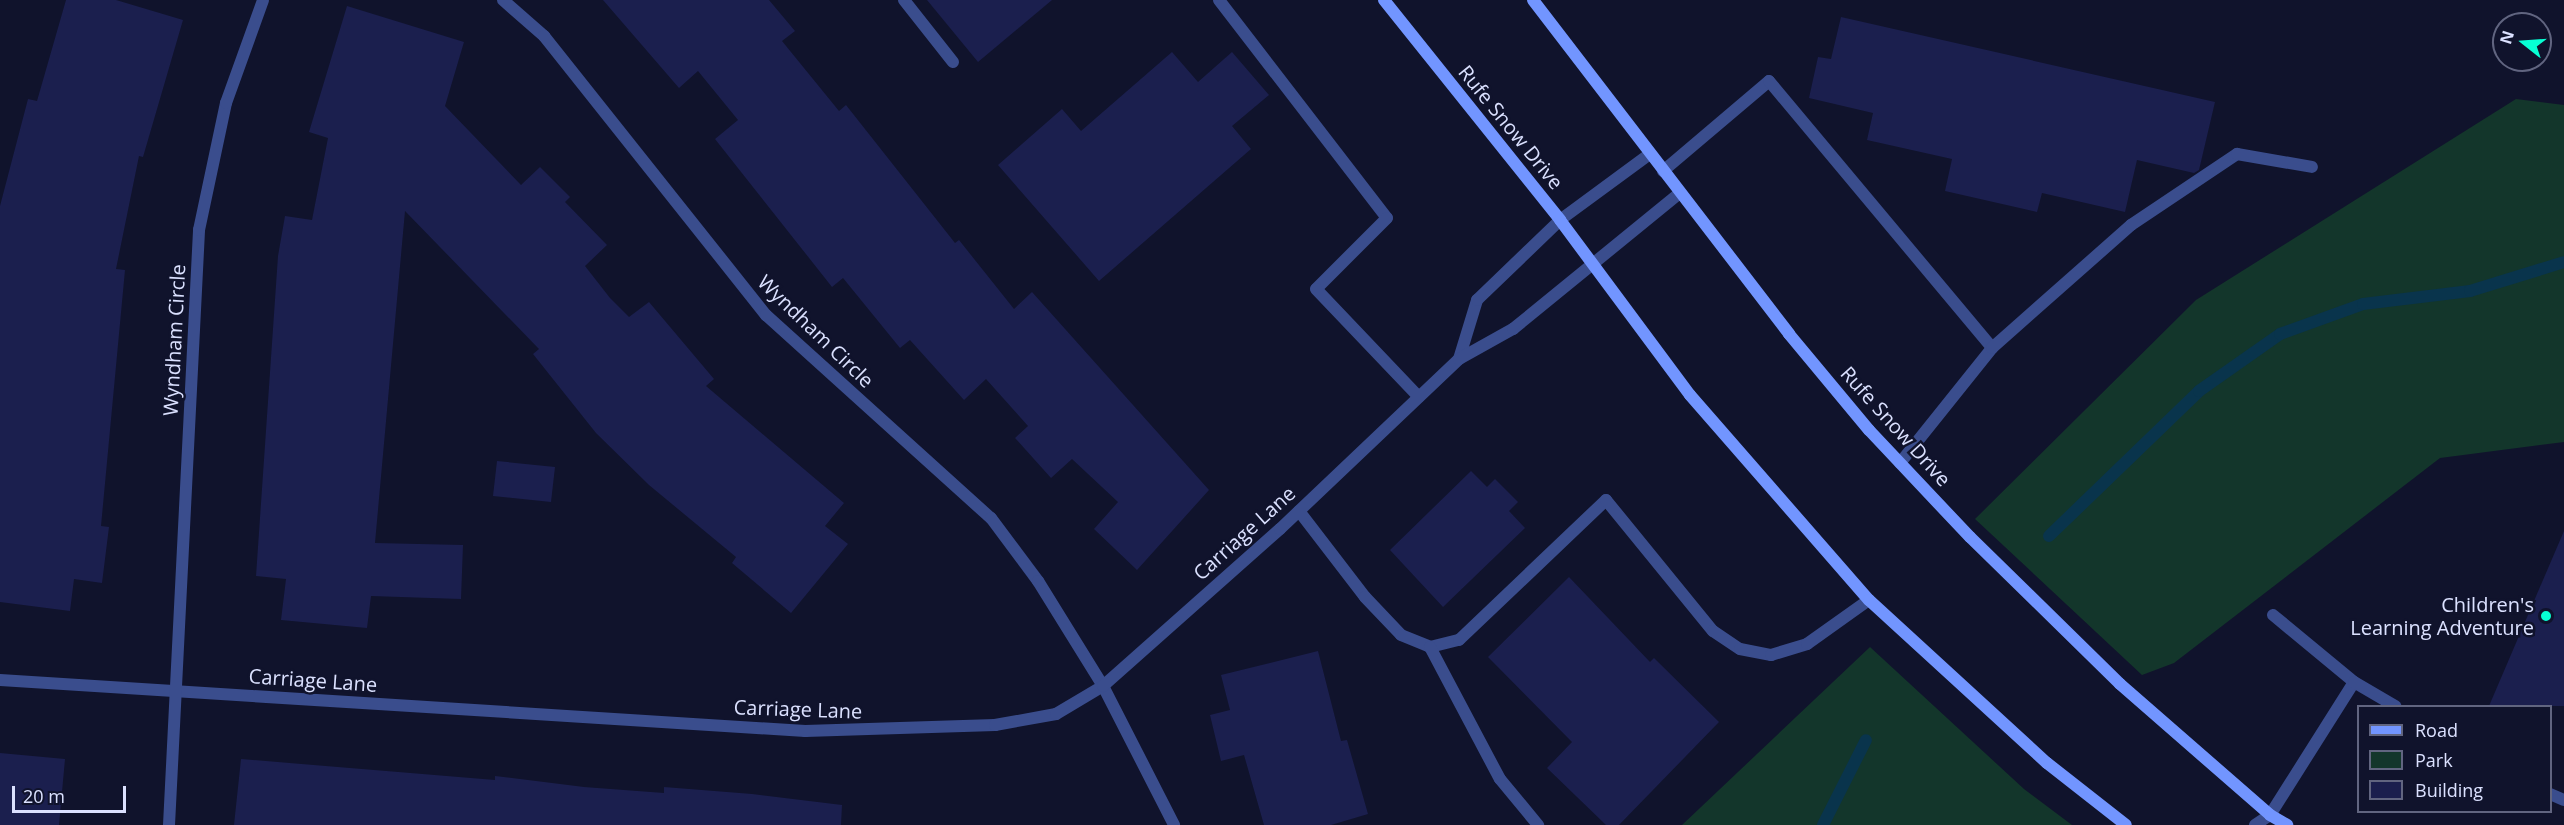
<!DOCTYPE html>
<html>
<head>
<meta charset="utf-8">
<style>
	body { margin:0 }
	#map { position:relative; width:2564px; height:825px; overflow:hidden; background:#10132c; font-family:"Open Sans",sans-serif }
	div>[style] { position:absolute }
	[style*='--x'] { left:calc(var(--x)*1px); top:calc(var(--y)*1px); width:calc(var(--w)*1px); rotate:calc(var(--a)*1deg) }
	.green>* { inset:0; background:#13362b }
	.stream>* { height:12px; margin:-6px; padding:0 6px; transform-origin:6px; border-radius:6px; background:#09344c }
	.building>* { inset:0; background:#1b1f4e }
	.service>* { height:12px; margin:-6px; padding:0 6px; transform-origin:6px; border-radius:6px; background:#3a4d8d }
	.minor>* { height:12px; margin:-6px; padding:0 6px; transform-origin:6px; border-radius:6px; background:#3a4d8d }
	.secondary>* { height:12px; margin:-6px; padding:0 6px; transform-origin:6px; border-radius:6px; background:#7295ff }
	.dots>* { width:16px; height:16px; translate:-50% -50%; box-sizing:border-box; border:3px solid #10132c; border-radius:50% }
	span { translate:-50% -50%; white-space:nowrap; text-align:center; line-height:1.15; -webkit-text-stroke:5px #10132c; paint-order:stroke }
	.street-label { font-size:20px; color:#dbe1ff }
	.poi-label { font-size:20px; color:#dbe1ff }
	.right { translate:-100% -50%; text-align:right }
	.legend { position:absolute; left:2357px; top:705px; width:195px; height:108px; box-sizing:border-box; background:#10132c; border:2px solid #616580; margin:0; padding:8px 10px; list-style:none; font-size:18px; color:#dbe1ff }
	.legend li { display:flex; align-items:center; gap:12px; height:30px }
	.legend b { width:30px; border:2px solid #616580 }
	.north { position:absolute; left:2492px; top:12px; width:60px; height:60px; box-sizing:border-box; background:#10132c; border:2px solid #616580; border-radius:50%; rotate:287deg; font-size:16px; font-weight:700; line-height:24px; text-align:center; color:#dbe1ff }
	.north::after { content:''; display:block; margin:auto; width:21px; height:27px; background:#07ffd4; clip-path:polygon(50% 0,100% 100%,50% 72%,0 100%) }
	.scale { position:absolute; left:12px; top:786px; width:114px; height:27px; box-sizing:border-box; border:3px solid #dbe1ff; border-top:0; padding-left:8px; font-size:18px; line-height:21px; white-space:nowrap; color:#dbe1ff; -webkit-text-stroke:4px #10132c; paint-order:stroke }
</style>
</head>
<body>
<div id="map">
	<div class="green">
		<i style="clip-path:polygon(2516px 99px,2564px 105px,2564px 442px,2440px 458px,2174px 663px,2142px 675px,1975px 519px,2196px 300px)"></i>
		<i style="clip-path:polygon(1870px 647px,2024px 789px,2072px 825px,1682px 825px)"></i>
	</div>
	<div class="stream">
		<i style="--x:2049;--y:536;--w:209;--a:-44"></i>
		<i style="--x:2199;--y:391;--w:99;--a:-35.1"></i>
		<i style="--x:2280;--y:334;--w:88;--a:-19.9"></i>
		<i style="--x:2363;--y:304;--w:108;--a:-6.9"></i>
		<i style="--x:2470;--y:291;--w:98;--a:-17.1"></i>
		<i style="--x:1823;--y:825;--w:95;--a:-63.2"></i>
	</div>
	<div class="building">
		<i style="clip-path:polygon(66px 0,116px 0,183px 20px,143px 157px,139px 156px,116px 269px,125px 270px,101px 526px,109px 527px,102px 583px,74px 579px,70px 611px,0 602px,0 206px,28px 99px,37px 101px)"></i>
		<i style="clip-path:polygon(603px 0,769px 0,795px 31px,782px 41px,839px 111px,846px 105px,955px 243px,959px 240px,1014px 309px,1032px 292px,1209px 490px,1137px 570px,1094px 529px,1118px 502px,1072px 459px,1051px 478px,1015px 438px,1028px 426px,986px 379px,964px 400px,910px 340px,900px 348px,843px 278px,832px 287px,715px 139px,738px 120px,698px 71px,679px 88px)"></i>
		<i style="clip-path:polygon(927px 0,1052px 0,978px 62px)"></i>
		<i style="clip-path:polygon(347px 6px,464px 42px,445px 106px,521px 185px,540px 167px,570px 197px,565px 202px,607px 245px,585px 266px,610px 298px,629px 317px,649px 302px,714px 379px,706px 386px,844px 503px,825px 526px,848px 544px,791px 613px,732px 563px,736px 557px,649px 485px,596px 433px,533px 354px,539px 349px,405px 211px,375px 543px,463px 545px,461px 599px,371px 596px,367px 628px,281px 620px,286px 579px,256px 576px,278px 256px,285px 216px,312px 220px,328px 138px,309px 132px)"></i>
		<i style="clip-path:polygon(1841px 17px,2215px 102px,2199px 170px,2194px 173px,2137px 160px,2125px 212px,2042px 193px,2037px 212px,1945px 191px,1952px 159px,1867px 140px,1873px 113px,1809px 98px,1818px 57px,1831px 59px)"></i>
		<i style="clip-path:polygon(1172px 52px,1198px 82px,1232px 52px,1269px 95px,1232px 126px,1251px 149px,1099px 281px,998px 165px,1062px 109px,1081px 131px)"></i>
		<i style="clip-path:polygon(497px 461px,555px 467px,551px 502px,493px 496px)"></i>
		<i style="clip-path:polygon(1471px 471px,1487px 487px,1495px 479px,1518px 502px,1509px 511px,1525px 528px,1443px 607px,1390px 550px)"></i>
		<i style="clip-path:polygon(2564px 531px,2564px 706px,2489px 706px)"></i>
		<i style="clip-path:polygon(1569px 577px,1650px 662px,1654px 658px,1719px 722px,1619px 825px,1606px 825px,1547px 768px,1572px 742px,1488px 657px)"></i>
		<i style="clip-path:polygon(1318px 651px,1341px 741px,1347px 740px,1368px 814px,1331px 825px,1264px 825px,1244px 755px,1221px 761px,1210px 715px,1230px 710px,1221px 675px)"></i>
		<i style="clip-path:polygon(0 753px,65px 759px,59px 825px,0 825px)"></i>
		<i style="clip-path:polygon(241px 759px,495px 780px,495px 776px,584px 787px,664px 793px,664px 787px,752px 794px,842px 805px,841px 825px,234px 825px)"></i>
	</div>
	<div class="service">
		<i style="--x:904;--y:0;--w:79;--a:51.7"></i>
		<i style="--x:1219;--y:0;--w:275;--a:52.4"></i>
		<i style="--x:1387;--y:218;--w:100;--a:135"></i>
		<i style="--x:1316;--y:289;--w:149;--a:46.4"></i>
		<i style="--x:1663;--y:171;--w:139;--a:-40.3"></i>
		<i style="--x:1769;--y:81;--w:348;--a:50.1"></i>
		<i style="--x:1900;--y:463;--w:147;--a:-51.3"></i>
		<i style="--x:1992;--y:348;--w:186;--a:-41.5"></i>
		<i style="--x:2131;--y:225;--w:128;--a:-33.8"></i>
		<i style="--x:2237;--y:154;--w:76;--a:9.8"></i>
		<i style="--x:1299;--y:511;--w:108;--a:52.5"></i>
		<i style="--x:1365;--y:597;--w:52;--a:46.5"></i>
		<i style="--x:1401;--y:635;--w:31;--a:22"></i>
		<i style="--x:1430;--y:647;--w:30;--a:-14"></i>
		<i style="--x:1459;--y:640;--w:203;--a:-43.6"></i>
		<i style="--x:1606;--y:500;--w:169;--a:50.8"></i>
		<i style="--x:1713;--y:631;--w:32;--a:34"></i>
		<i style="--x:1740;--y:649;--w:32;--a:11"></i>
		<i style="--x:1771;--y:655;--w:38;--a:-17"></i>
		<i style="--x:1807;--y:644;--w:76;--a:-35.4"></i>
		<i style="--x:2273;--y:615;--w:105;--a:39.6"></i>
		<i style="--x:1430;--y:647;--w:149;--a:62.1"></i>
		<i style="--x:1500;--y:779;--w:60;--a:50.4"></i>
		<i style="--x:2550;--y:794;--w:15;--a:23"></i>
		<i style="--x:2270;--y:815;--w:157;--a:-57.7"></i>
		<i style="--x:2354;--y:682;--w:48;--a:30.3"></i>
	</div>
	<div class="minor">
		<i style="--x:503;--y:0;--w:55;--a:41.3"></i>
		<i style="--x:544;--y:36;--w:357;--a:51.5"></i>
		<i style="--x:766;--y:315;--w:303;--a:42.1"></i>
		<i style="--x:991;--y:518;--w:79;--a:53.3"></i>
		<i style="--x:1038;--y:581;--w:123;--a:58.2"></i>
		<i style="--x:1103;--y:686;--w:156;--a:62.9"></i>
		<i style="--x:1459;--y:359;--w:62;--a:-73"></i>
		<i style="--x:1477;--y:300;--w:115;--a:-43.9"></i>
		<i style="--x:1560;--y:220;--w:112;--a:-36.3"></i>
		<i style="--x:0;--y:680;--w:807;--a:3.63"></i>
		<i style="--x:805;--y:731;--w:190;--a:-1.8"></i>
		<i style="--x:995;--y:725;--w:62;--a:-10.2"></i>
		<i style="--x:1056;--y:714;--w:55;--a:-30.8"></i>
		<i style="--x:1103;--y:686;--w:237;--a:-41.6"></i>
		<i style="--x:1280;--y:529;--w:247;--a:-43.5"></i>
		<i style="--x:1459;--y:359;--w:62;--a:-29.1"></i>
		<i style="--x:1513;--y:329;--w:215;--a:-39.2"></i>
		<i style="--x:169;--y:825;--w:596;--a:-87.11"></i>
		<i style="--x:199;--y:230;--w:130;--a:-78"></i>
		<i style="--x:226;--y:103;--w:109;--a:-70.2"></i>
		<i style="--x:2255;--y:825;--w:18;--a:-34"></i>
	</div>
	<div class="secondary">
		<i style="--x:1384;--y:0;--w:282;--a:51.3"></i>
		<i style="--x:1560;--y:220;--w:218;--a:53.4"></i>
		<i style="--x:1690;--y:395;--w:272;--a:48.9"></i>
		<i style="--x:1869;--y:600;--w:241;--a:42.5"></i>
		<i style="--x:2047;--y:763;--w:100;--a:38.1"></i>
		<i style="--x:1533;--y:0;--w:421;--a:52.5"></i>
		<i style="--x:1789;--y:334;--w:125;--a:50.2"></i>
		<i style="--x:1869;--y:430;--w:147;--a:46.7"></i>
		<i style="--x:1970;--y:537;--w:210;--a:44.4"></i>
		<i style="--x:2120;--y:684;--w:199;--a:41.1"></i>
		<i style="--x:2270;--y:815;--w:20;--a:30"></i>
	</div>
	<div class="dots">
		<i style="left:2546px;top:616px;background:#07ffd4"></i>
	</div>
	<div class="street-label">
		<span style="left:1511px;top:127px;rotate:51deg">Rufe Snow Drive</span>
		<span style="left:816px;top:331px;rotate:44deg">Wyndham Circle</span>
		<span style="left:174px;top:340px;rotate:-87deg">Wyndham Circle</span>
		<span style="left:1896px;top:426px;rotate:48deg">Rufe Snow Drive</span>
		<span style="left:1244px;top:533px;rotate:-42deg">Carriage Lane</span>
		<span style="left:313px;top:680px;rotate:4deg">Carriage Lane</span>
		<span style="left:798px;top:709px;rotate:2deg">Carriage Lane</span>
	</div>
	<div class="poi-label">
		<span class="right" style="left:2534px;top:616px">Children's<br>Learning Adventure</span>
	</div>
	<ul class="legend">
	<li><b style="height:8px;background:#7295ff"></b>Road</li>
	<li><b style="height:16px;background:#13362b"></b>Park</li>
	<li><b style="height:16px;background:#1b1f4e"></b>Building</li>
	</ul>
	<div class="north">N</div>
	<div class="scale">20 m</div>
</div>
</body>
</html>
